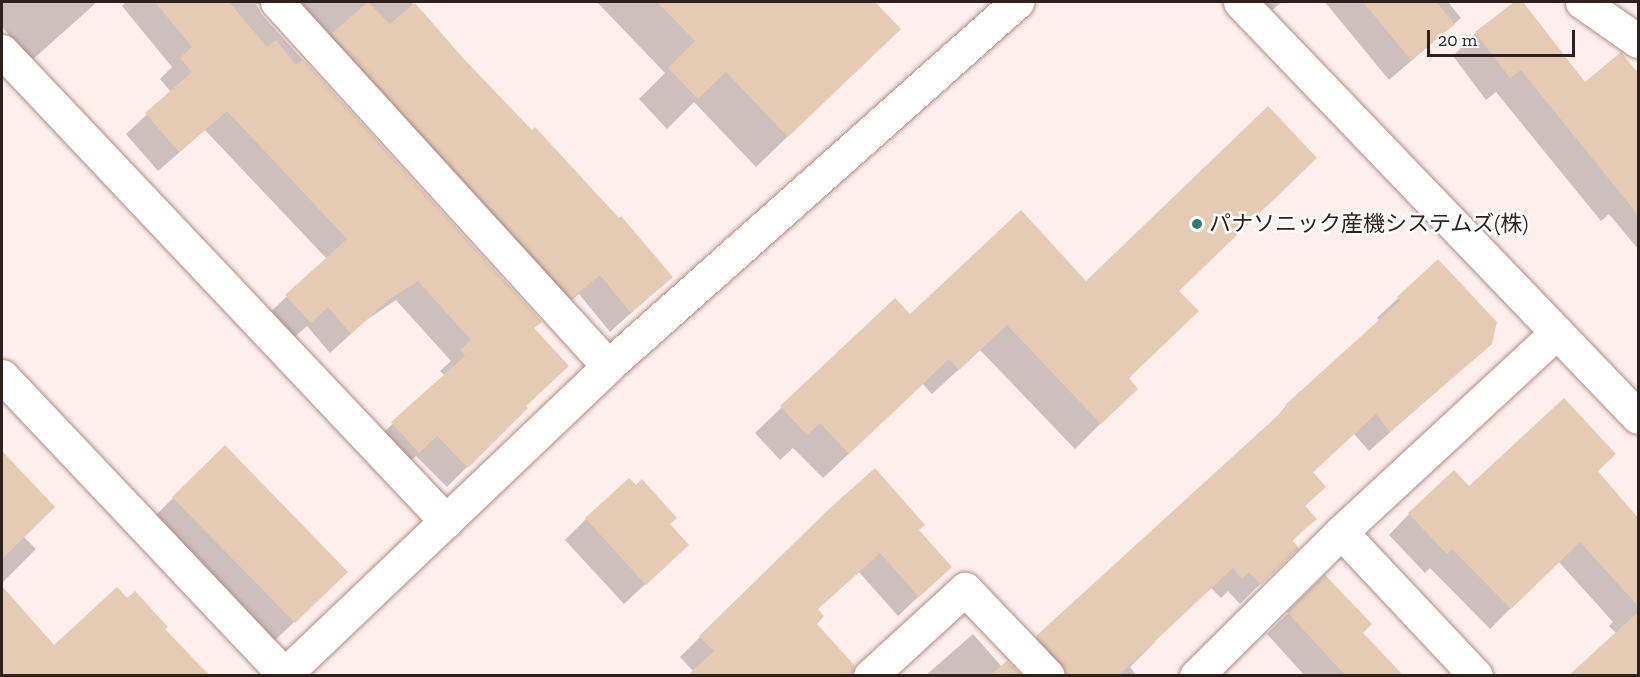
<!DOCTYPE html>
<html>
<head>
<meta charset="utf-8">
<style>
	body { margin:0 }
	#map { position:relative; width:1640px; height:677px; overflow:hidden; background:#ffefec; font-family:"Zilla Slab","Noto Sans JP",serif }
	div>[style] { position:absolute }
	[style*='--x'] { left:calc(var(--x)*1px); top:calc(var(--y)*1px); width:calc(var(--w)*1px); rotate:calc(var(--a)*1deg) }
	.shadow>* { inset:0; background:#0003 }
	.building>* { inset:0; background:#e6cbb4 }
	.roads { filter:drop-shadow(0 0 2px #ae8c85) drop-shadow(0 0 2px #ae8c85) }
	.street>* { height:33px; margin:-16.5px; padding:0 16.5px; transform-origin:16.5px; border-radius:16.5px; background:#fff }
	.dots>* { width:16px; height:16px; translate:-50% -50%; box-sizing:border-box; border:3px solid #fff; border-radius:50% }
	span { translate:-50% -50%; white-space:nowrap; text-align:center; line-height:1.15; -webkit-text-stroke:5px #fff; paint-order:stroke }
	.poi-label { font-size:22px; color:#2d201d }
	.left { translate:0 -50%; text-align:left }
	.frame { position:absolute; inset:0; border:3px solid #2d201d; pointer-events:none }
	.scale { position:absolute; left:1427px; top:30px; width:148px; height:27px; box-sizing:border-box; border:3px solid #2d201d; border-top:0; padding-left:8px; font-size:18px; line-height:21px; white-space:nowrap; color:#2d201d; -webkit-text-stroke:4px #fff; paint-order:stroke }
</style>
</head>
<body>
<div id="map">
	<div class="shadow">
		<i style="clip-path:polygon(4px 2px,97px 2px,31px 61px,2px 27px,2px 4px)"></i>
		<i style="clip-path:polygon(126px 2px,411px 2px,462px 59px,671px 277px,610px 332px,579px 294px,550px 317px,262px 4px,256px 4px,262px 15px,540px 322px,533px 329px,526px 408px,447px 487px,416px 456px,398px 472px,372px 443px,445px 376px,440px 371px,451px 361px,396px 300px,365px 321px,330px 353px,307px 326px,289px 342px,266px 316px,327px 259px,205px 130px,158px 171px,126px 134px,171px 92px,160px 79px,172px 67px,122px 6px)"></i>
		<i style="clip-path:polygon(597px 2px,873px 2px,899px 29px,756px 167px,694px 102px,667px 129px,639px 99px,665px 73px)"></i>
		<i style="clip-path:polygon(1263px 2px,1282px 2px,1272px 10px)"></i>
		<i style="clip-path:polygon(1325px 2px,1448px 2px,1461px 18px,1389px 80px)"></i>
		<i style="clip-path:polygon(1517px 2px,1521px 2px,1584px 84px,1621px 54px,1638px 76px,1638px 249px,1609px 214px,1601px 221px,1496px 92px,1486px 100px,1453px 56px,1476px 33px)"></i>
		<i style="clip-path:polygon(1438px 261px,1491px 343px,1369px 451px,1354px 434px,1312px 473px,1324px 487px,1304px 507px,1315px 519px,1291px 542px,1297px 547px,1240px 604px,1228px 591px,1221px 598px,1211px 588px,1153px 640px,1155px 642px,1130px 667px,1137px 676px,1032px 676px,1016px 657px,1267px 428px,1286px 406px,1380px 321px,1377px 318px)"></i>
		<i style="clip-path:polygon(1086px 283px,1177px 291px,1127px 379px,1110px 414px,1075px 449px,980px 350px,932px 394px,923px 384px,823px 478px,793px 448px,780px 460px,755px 433px,895px 300px,909px 316px)"></i>
		<i style="clip-path:polygon(2px 451px,53px 507px,23px 536px,36px 549px,2px 583px)"></i>
		<i style="clip-path:polygon(1596px 471px,1638px 518px,1638px 676px,1571px 676px,1617px 634px,1609px 626px,1613px 622px,1558px 561px,1490px 629px,1430px 568px,1425px 573px,1389px 535px,1409px 514px,1469px 488px)"></i>
		<i style="clip-path:polygon(173px 498px,318px 599px,266px 649px,146px 525px)"></i>
		<i style="clip-path:polygon(586px 519px,668px 524px,666px 565px,624px 604px,565px 540px)"></i>
		<i style="clip-path:polygon(918px 530px,950px 567px,898px 616px,859px 572px,816px 610px,815px 624px,849px 662px,835px 676px,690px 676px,694px 672px,680px 657px,700px 637px)"></i>
		<i style="clip-path:polygon(1325px 577px,1361px 633px,1401px 676px,1305px 676px,1267px 634px)"></i>
		<i style="clip-path:polygon(2px 589px,54px 647px,127px 600px,163px 629px,207px 676px,2px 676px)"></i>
		<i style="clip-path:polygon(973px 634px,1002px 667px,1007px 663px,1020px 676px,925px 676px)"></i>
	</div>
	<div class="building">
		<i style="clip-path:polygon(155px 2px,229px 2px,267px 47px,276px 40px,296px 65px,303px 59px,542px 322px,534px 328px,569px 366px,526px 406px,528px 408px,468px 468px,437px 436px,419px 453px,391px 422px,465px 356px,460px 350px,471px 340px,418px 281px,387px 301px,351px 334px,328px 307px,311px 323px,285px 295px,347px 239px,227px 111px,179px 152px,145px 113px,192px 72px,180px 58px,192px 47px)"></i>
		<i style="clip-path:polygon(368px 2px,390px 24px,415px 3px,463px 58px,532px 130px,535px 127px,619px 218px,621px 216px,673px 277px,631px 313px,600px 275px,572px 298px,331px 34px)"></i>
		<i style="clip-path:polygon(657px 2px,875px 2px,901px 29px,788px 137px,726px 72px,698px 99px,668px 68px,695px 41px)"></i>
		<i style="clip-path:polygon(1363px 2px,1436px 2px,1455px 24px,1411px 60px)"></i>
		<i style="clip-path:polygon(1514px 2px,1523px 2px,1585px 82px,1621px 52px,1638px 73px,1638px 215px,1521px 70px,1510px 78px,1475px 32px)"></i>
		<i style="clip-path:polygon(1268px 106px,1317px 158px,1179px 291px,1199px 311px,1129px 378px,1138px 389px,1101px 424px,1007px 325px,959px 370px,949px 359px,849px 454px,820px 423px,807px 435px,780px 406px,895px 298px,910px 314px,1021px 210px,1086px 281px)"></i>
		<i style="clip-path:polygon(1438px 259px,1497px 322px,1492px 344px,1390px 432px,1376px 414px,1313px 472px,1326px 487px,1305px 506px,1317px 519px,1292px 540px,1299px 548px,1261px 585px,1249px 572px,1242px 579px,1233px 568px,1119px 675px,1066px 675px,1062px 663px,1036px 636px,1287px 407px,1285px 405px,1400px 301px,1397px 297px)"></i>
		<i style="clip-path:polygon(1564px 398px,1616px 454px,1598px 471px,1638px 518px,1638px 606px,1580px 542px,1511px 609px,1452px 549px,1447px 554px,1408px 513px,1454px 470px,1469px 486px)"></i>
		<i style="clip-path:polygon(225px 445px,348px 572px,295px 623px,172px 497px)"></i>
		<i style="clip-path:polygon(2px 451px,55px 507px,2px 559px)"></i>
		<i style="clip-path:polygon(875px 468px,925px 525px,919px 530px,952px 567px,919px 597px,880px 553px,818px 609px,824px 616px,817px 624px,855px 666px,852px 675px,688px 675px,714px 651px,699px 636px,829px 509px)"></i>
		<i style="clip-path:polygon(629px 478px,636px 485px,642px 479px,677px 518px,670px 524px,689px 545px,646px 585px,585px 518px)"></i>
		<i style="clip-path:polygon(1325px 575px,1372px 624px,1363px 633px,1403px 675px,1345px 675px,1287px 612px)"></i>
		<i style="clip-path:polygon(2px 586px,54px 645px,117px 587px,127px 598px,135px 591px,168px 627px,165px 629px,209px 675px,2px 675px)"></i>
		<i style="clip-path:polygon(1638px 612px,1638px 675px,1569px 675px)"></i>
		<i style="clip-path:polygon(1007px 661px,1022px 675px,990px 675px)"></i>
	</div>
	<div class="roads">
		<div class="street">
			<i style="--x:277;--y:2;--w:492;--a:47.7"></i>
			<i style="--x:1240;--y:2;--w:575;--a:46.2"></i>
			<i style="--x:1582;--y:2;--w:68;--a:34.9"></i>
			<i style="--x:2;--y:51;--w:647;--a:46.63"></i>
			<i style="--x:2;--y:376;--w:413;--a:46.6"></i>
			<i style="--x:1341;--y:532;--w:197;--a:46.8"></i>
			<i style="--x:283;--y:676;--w:449;--a:-43.6"></i>
			<i style="--x:608;--y:366;--w:548;--a:-41.67"></i>
			<i style="--x:870;--y:676;--w:129;--a:-42.5"></i>
			<i style="--x:965;--y:589;--w:120;--a:46.3"></i>
			<i style="--x:1196;--y:676;--w:204;--a:-44.8"></i>
			<i style="--x:1341;--y:532;--w:294;--a:-42.8"></i>
		</div>
	</div>
	<div class="dots">
		<i style="left:1197px;top:224px;background:#327a76"></i>
	</div>
	<div class="poi-label">
		<span class="left" style="left:1209px;top:224px">パナソニック産機システムズ(株)</span>
	</div>
	<div class="frame"></div>
	<div class="scale">20 m</div>
</div>
</body>
</html>
